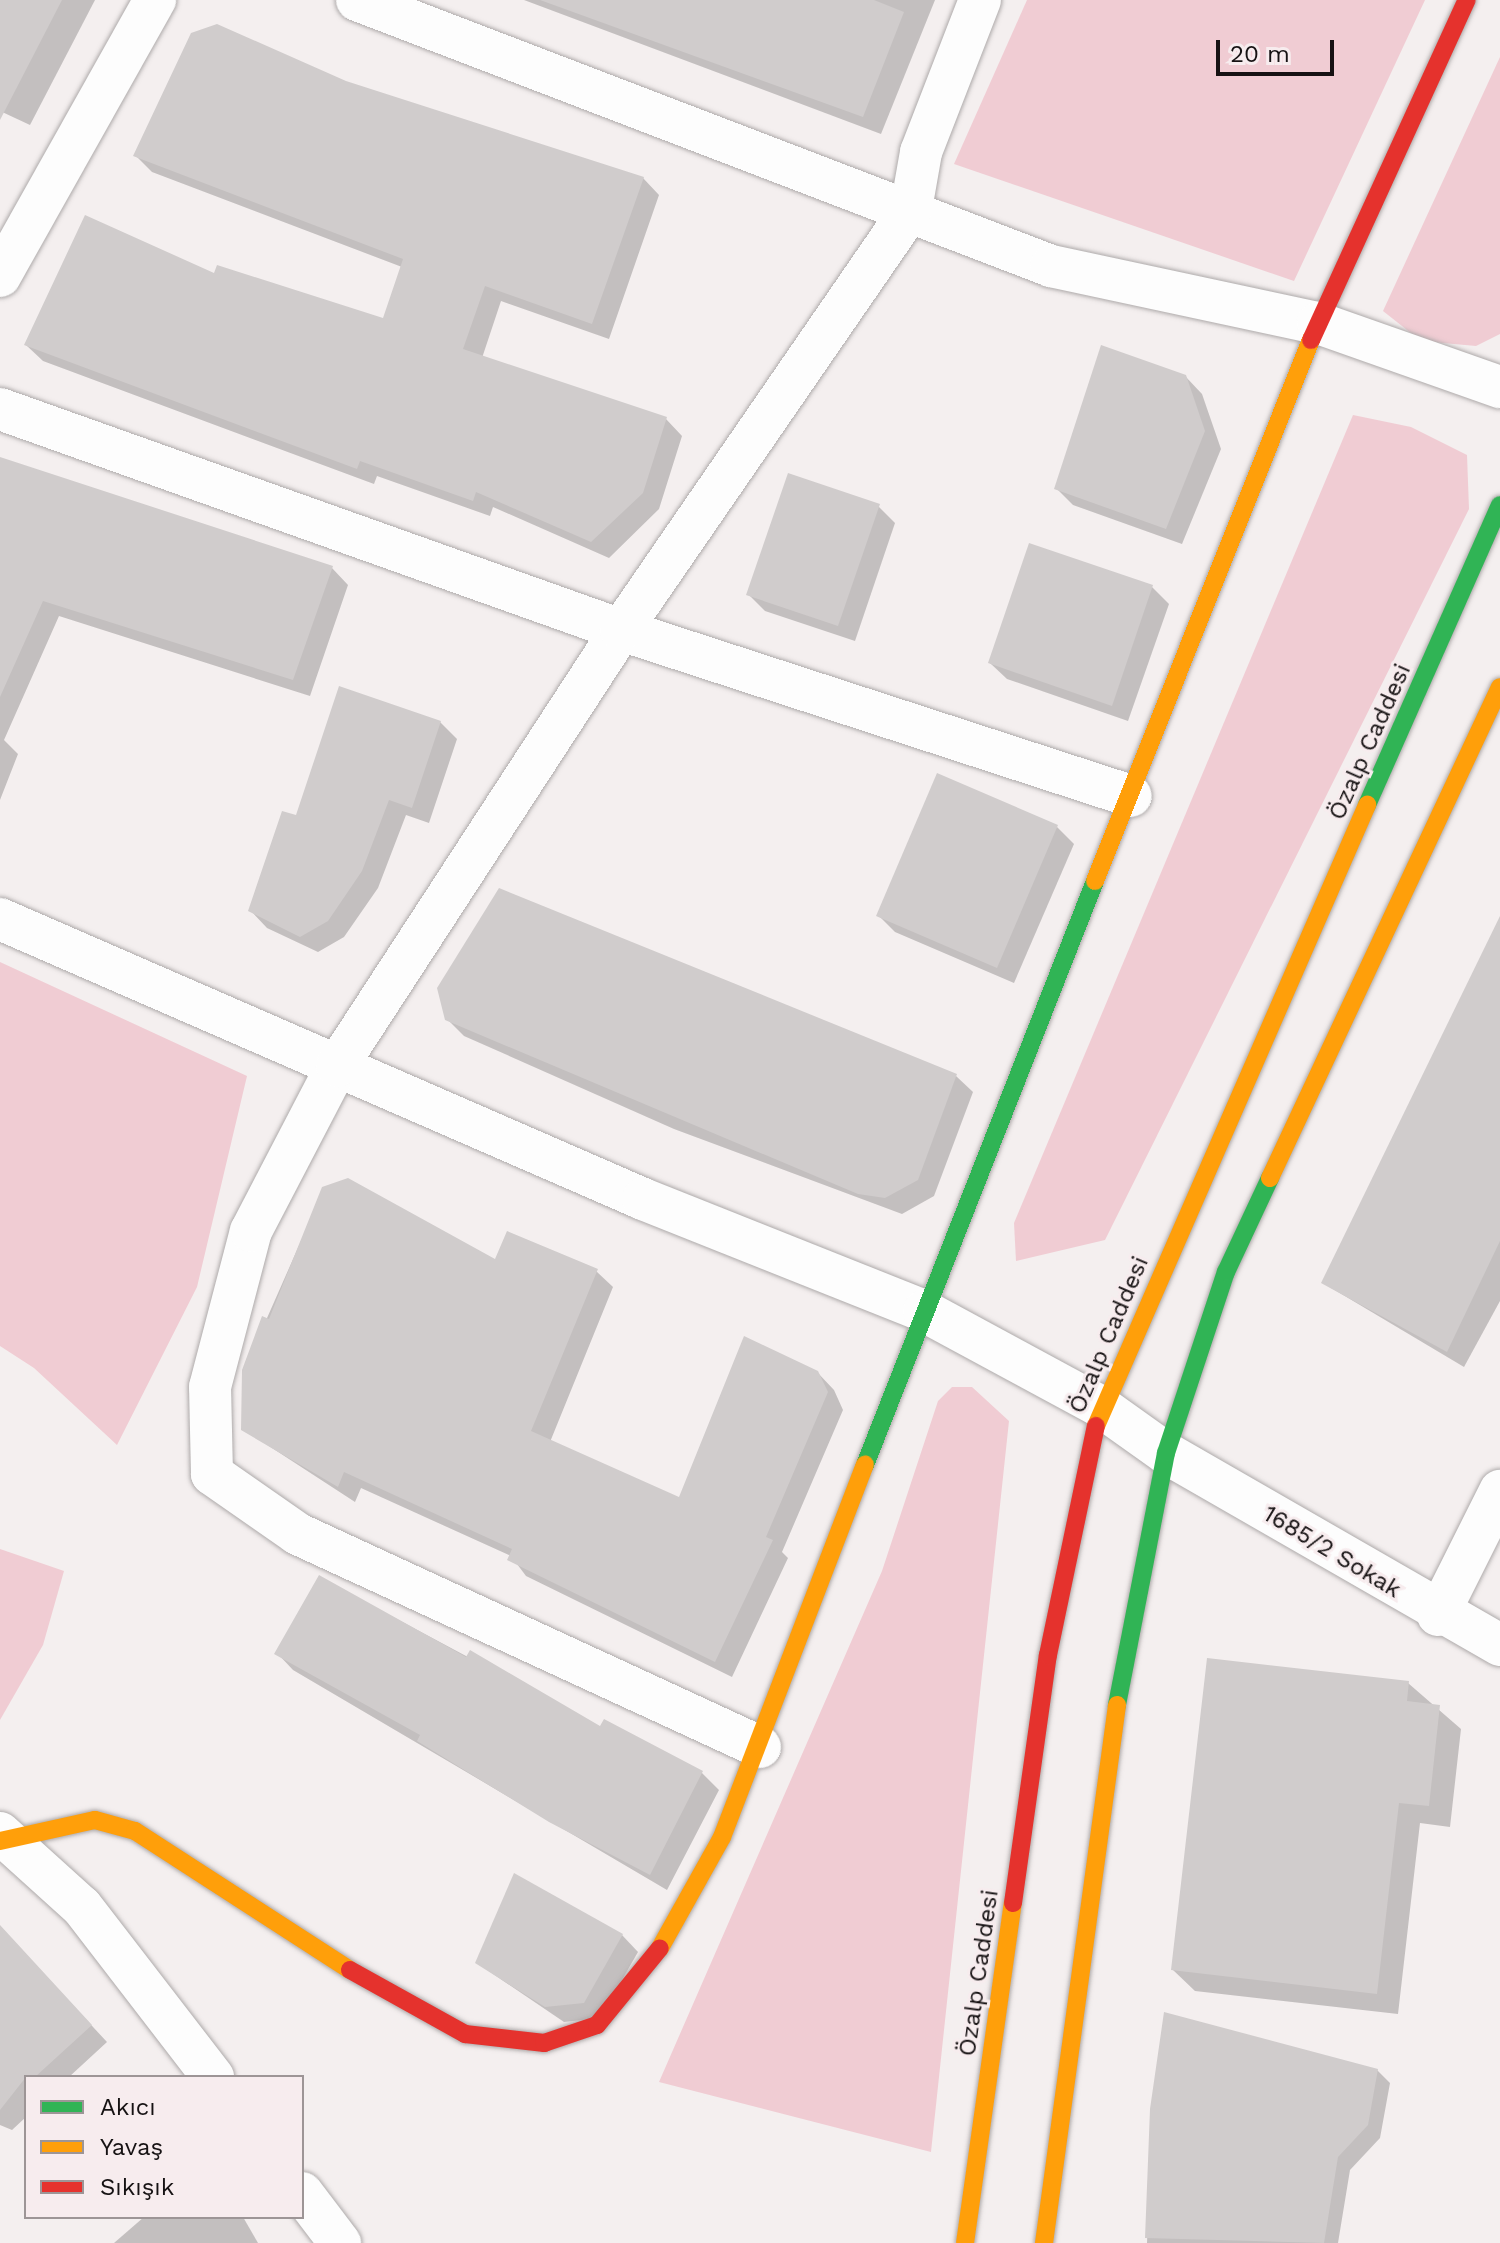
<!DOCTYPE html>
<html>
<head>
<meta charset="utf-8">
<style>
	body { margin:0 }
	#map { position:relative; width:1500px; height:2243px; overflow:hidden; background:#f4efef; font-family:"Work Sans",sans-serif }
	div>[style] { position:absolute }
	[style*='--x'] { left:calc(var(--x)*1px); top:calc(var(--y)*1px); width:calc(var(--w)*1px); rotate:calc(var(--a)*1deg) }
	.green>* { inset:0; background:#f0ccd3 }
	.shadow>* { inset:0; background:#0003 }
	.building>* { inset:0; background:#d0cccc }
	.roads { filter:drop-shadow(0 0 2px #aeaaaa) drop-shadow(0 0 2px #aeaaaa) }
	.street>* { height:42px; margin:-21px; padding:0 21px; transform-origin:21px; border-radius:21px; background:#fdfdfd }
	.fast>* { height:18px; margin:-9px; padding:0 9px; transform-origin:9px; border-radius:9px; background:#30b455 }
	.slow>* { height:18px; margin:-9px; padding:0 9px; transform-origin:9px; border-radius:9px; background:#ff9f0a }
	.jam>* { height:18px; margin:-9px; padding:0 9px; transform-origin:9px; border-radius:9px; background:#e5322d }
	span { translate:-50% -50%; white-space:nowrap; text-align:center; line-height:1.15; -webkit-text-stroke:6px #f7ecee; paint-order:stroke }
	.street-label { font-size:24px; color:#161213 }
	.legend { position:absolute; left:24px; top:2075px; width:280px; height:144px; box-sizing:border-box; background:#f7ecee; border:2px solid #9d9596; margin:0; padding:10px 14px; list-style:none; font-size:24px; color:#161213 }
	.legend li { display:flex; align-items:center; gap:16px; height:40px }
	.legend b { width:40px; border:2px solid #9d9596 }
	.scale { position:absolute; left:1216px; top:40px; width:118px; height:36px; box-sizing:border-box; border:4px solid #161213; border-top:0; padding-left:10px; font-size:24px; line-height:28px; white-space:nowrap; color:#161213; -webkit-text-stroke:6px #f7ecee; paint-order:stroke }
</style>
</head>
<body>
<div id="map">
	<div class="green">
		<i style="clip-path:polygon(1027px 0,1425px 0,1294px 281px,954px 164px)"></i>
		<i style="clip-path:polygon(1500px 57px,1500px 334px,1476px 346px,1421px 341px,1383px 311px)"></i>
		<i style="clip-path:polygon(1353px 415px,1411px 427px,1467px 455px,1469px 509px,1105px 1240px,1016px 1261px,1014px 1223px)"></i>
		<i style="clip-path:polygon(0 962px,247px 1076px,197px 1287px,117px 1445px,34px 1368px,0 1346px)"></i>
		<i style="clip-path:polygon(952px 1387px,972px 1387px,1009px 1421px,931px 2152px,659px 2082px,882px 1571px,938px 1401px)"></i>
		<i style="clip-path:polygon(0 1549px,64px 1571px,43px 1645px,0 1720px)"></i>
	</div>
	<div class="shadow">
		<i style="clip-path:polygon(0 0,95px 0,30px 125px,0 111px)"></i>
		<i style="clip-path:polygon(524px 0,935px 0,881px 134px)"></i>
		<i style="clip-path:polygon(345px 83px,643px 178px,659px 195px,609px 339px,501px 301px,482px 358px,666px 419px,682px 436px,659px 509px,609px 558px,493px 507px,490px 516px,377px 476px,374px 484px,43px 361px,26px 345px,216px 276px,384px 321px,402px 267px,152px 172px,136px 156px)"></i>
		<i style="clip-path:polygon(1185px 376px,1202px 394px,1221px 449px,1182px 544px,1073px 505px,1056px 488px)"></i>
		<i style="clip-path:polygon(0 459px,332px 568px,348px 585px,310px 696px,59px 616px,4px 740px,18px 754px,0 800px)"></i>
		<i style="clip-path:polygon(878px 506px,895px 523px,855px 641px,765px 611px,749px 595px)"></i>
		<i style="clip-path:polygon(1152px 587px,1169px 604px,1128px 721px,1007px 679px,990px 663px)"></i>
		<i style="clip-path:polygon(440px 722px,457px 739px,429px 823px,406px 815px,378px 888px,344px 937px,318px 952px,267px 928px,251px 911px,297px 818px)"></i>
		<i style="clip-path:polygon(1057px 827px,1074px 844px,1014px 983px,895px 932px,878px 915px)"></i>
		<i style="clip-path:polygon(1500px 939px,1500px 1301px,1464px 1367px,1323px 1283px)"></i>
		<i style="clip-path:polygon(447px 1019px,956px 1076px,973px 1092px,934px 1196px,902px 1214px,674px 1129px,464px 1036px)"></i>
		<i style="clip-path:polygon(324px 1189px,496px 1262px,596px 1271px,613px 1287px,550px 1442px,680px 1499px,817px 1372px,834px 1390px,843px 1410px,782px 1552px,788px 1558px,732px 1677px,526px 1576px,511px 1556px,361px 1488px,355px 1502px,243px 1429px,244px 1370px)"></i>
		<i style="clip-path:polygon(320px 1578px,601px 1728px,604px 1722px,702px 1773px,719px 1790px,667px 1890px,293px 1670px,277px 1653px)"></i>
		<i style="clip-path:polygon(1408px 1683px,1461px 1729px,1450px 1827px,1420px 1823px,1398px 2014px,1195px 1991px,1173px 1970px)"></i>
		<i style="clip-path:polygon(0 1927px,107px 2042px,69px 2077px,26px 2077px,26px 2117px,12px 2130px,0 2125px)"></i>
		<i style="clip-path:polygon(622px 1935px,638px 1952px,600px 2018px,564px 2022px,477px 1963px)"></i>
		<i style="clip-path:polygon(1377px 2070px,1390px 2083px,1380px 2138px,1350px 2170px,1338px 2243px,1147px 2243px,1152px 2110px)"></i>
		<i style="clip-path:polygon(144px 2217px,243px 2217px,258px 2243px,114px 2243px)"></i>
	</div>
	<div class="building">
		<i style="clip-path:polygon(0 0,62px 0,0 120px)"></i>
		<i style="clip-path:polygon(540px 0,874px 0,904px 12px,863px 117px)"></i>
		<i style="clip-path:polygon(217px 24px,346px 81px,644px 177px,592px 324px,485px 286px,463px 349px,667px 417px,643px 493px,591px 542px,476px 492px,473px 501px,360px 461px,357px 469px,24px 345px,85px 215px,214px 273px,217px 265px,383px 318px,403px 259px,133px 156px,191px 33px)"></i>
		<i style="clip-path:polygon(1101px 345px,1186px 375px,1205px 431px,1166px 529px,1054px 489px)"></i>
		<i style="clip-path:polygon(0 457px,333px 566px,293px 680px,43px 601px,0 697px)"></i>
		<i style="clip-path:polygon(788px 473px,880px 504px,838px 626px,746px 595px)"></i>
		<i style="clip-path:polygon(1029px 543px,1153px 585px,1112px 706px,988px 663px)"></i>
		<i style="clip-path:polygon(339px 686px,441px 721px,412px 808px,389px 800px,362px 871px,328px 921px,300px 937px,248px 911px,282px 811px,296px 815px)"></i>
		<i style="clip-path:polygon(937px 773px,1058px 825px,997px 968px,876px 916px)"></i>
		<i style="clip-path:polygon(499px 888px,957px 1074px,918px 1180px,885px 1198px,858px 1194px,445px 1020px,437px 988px)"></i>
		<i style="clip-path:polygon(1500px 916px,1500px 1241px,1447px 1352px,1321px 1283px)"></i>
		<i style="clip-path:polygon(348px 1178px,495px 1259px,507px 1231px,598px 1269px,531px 1431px,679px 1497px,744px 1336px,818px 1371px,828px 1392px,766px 1537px,773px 1540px,715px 1662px,507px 1560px,512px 1549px,344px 1472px,338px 1487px,241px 1430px,242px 1370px,262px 1316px,269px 1319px,322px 1187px)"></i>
		<i style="clip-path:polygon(319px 1575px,466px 1657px,470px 1650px,600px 1726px,604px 1719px,703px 1771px,650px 1875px,549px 1822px,417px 1741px,420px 1735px,274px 1654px)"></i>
		<i style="clip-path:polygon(1207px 1658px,1409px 1681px,1407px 1701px,1440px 1705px,1429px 1806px,1399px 1803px,1377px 1994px,1171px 1970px)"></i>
		<i style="clip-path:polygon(514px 1873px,623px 1934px,584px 2003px,545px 2007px,475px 1963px)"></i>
		<i style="clip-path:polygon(0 1925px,92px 2025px,35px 2077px,26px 2077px,0 2110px)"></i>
		<i style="clip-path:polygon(1164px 2012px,1378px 2069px,1368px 2125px,1338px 2157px,1324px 2243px,1145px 2238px,1150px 2109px)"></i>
	</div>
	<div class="roads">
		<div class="street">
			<i style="--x:357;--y:0;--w:743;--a:20.97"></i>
			<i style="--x:1051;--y:266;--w:273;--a:12.1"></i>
			<i style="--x:1318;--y:323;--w:193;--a:19.4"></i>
			<i style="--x:0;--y:276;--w:317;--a:-60.7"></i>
			<i style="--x:0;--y:409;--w:659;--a:19.59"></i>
			<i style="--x:621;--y:630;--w:536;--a:18.03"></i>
			<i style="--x:0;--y:919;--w:701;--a:23.53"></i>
			<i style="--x:643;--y:1199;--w:302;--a:21.7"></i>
			<i style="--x:924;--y:1311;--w:200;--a:28.4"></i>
			<i style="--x:1100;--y:1406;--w:81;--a:35.5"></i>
			<i style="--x:1166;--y:1453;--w:385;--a:29.9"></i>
			<i style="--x:1438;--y:1615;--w:139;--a:-63.4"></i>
			<i style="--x:760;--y:1747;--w:509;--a:-155.25"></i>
			<i style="--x:298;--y:1534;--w:105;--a:-145.1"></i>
			<i style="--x:212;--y:1474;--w:87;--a:-91.3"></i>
			<i style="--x:210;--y:1387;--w:161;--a:-75.3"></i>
			<i style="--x:251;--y:1231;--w:186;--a:-62.5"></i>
			<i style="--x:337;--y:1066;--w:520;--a:-56.92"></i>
			<i style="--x:621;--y:630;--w:511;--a:-55.44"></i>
			<i style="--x:911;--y:209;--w:58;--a:-80"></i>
			<i style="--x:921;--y:152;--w:163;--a:-68.8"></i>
			<i style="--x:0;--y:1833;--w:110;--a:42.1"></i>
			<i style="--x:82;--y:1907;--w:215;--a:52.4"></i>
			<i style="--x:302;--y:2193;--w:63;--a:52.8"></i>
		</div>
		<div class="fast">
			<i style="--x:1367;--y:805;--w:328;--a:-66.1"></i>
			<i style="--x:865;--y:1465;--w:628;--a:-68.5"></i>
			<i style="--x:1117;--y:1705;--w:257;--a:-79"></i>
			<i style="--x:1166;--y:1453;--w:191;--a:-71.7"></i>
			<i style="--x:1226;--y:1272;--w:104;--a:-64.9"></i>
		</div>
		<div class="slow">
			<i style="--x:1095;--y:881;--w:583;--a:-68.24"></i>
			<i style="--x:1270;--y:1178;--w:542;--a:-64.9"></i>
			<i style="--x:1096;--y:1426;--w:678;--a:-66.42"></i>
			<i style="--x:0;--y:1841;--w:97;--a:-12.5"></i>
			<i style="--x:95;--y:1820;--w:41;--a:15.4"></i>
			<i style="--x:135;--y:1831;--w:256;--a:32.9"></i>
			<i style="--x:660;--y:1948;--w:127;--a:-60.8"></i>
			<i style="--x:722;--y:1837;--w:399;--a:-69"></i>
			<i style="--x:965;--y:2243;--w:343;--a:-82"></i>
			<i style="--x:1044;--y:2243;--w:543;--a:-82.27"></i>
		</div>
		<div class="jam">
			<i style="--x:1311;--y:340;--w:374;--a:-65.4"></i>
			<i style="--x:1013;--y:1903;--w:250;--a:-82"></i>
			<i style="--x:1048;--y:1655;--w:234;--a:-78.2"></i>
			<i style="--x:350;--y:1970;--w:132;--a:29.1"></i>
			<i style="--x:465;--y:2034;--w:80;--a:6.5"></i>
			<i style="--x:544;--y:2043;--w:56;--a:-18.8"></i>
			<i style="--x:597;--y:2025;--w:99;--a:-50.7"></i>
		</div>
	</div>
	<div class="street-label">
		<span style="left:1370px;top:742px;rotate:-66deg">Özalp Caddesi</span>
		<span style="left:1109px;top:1335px;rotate:-67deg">Özalp Caddesi</span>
		<span style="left:1332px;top:1552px;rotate:31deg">1685/2 Sokak</span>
		<span style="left:979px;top:1973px;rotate:-82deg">Özalp Caddesi</span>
	</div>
	<ul class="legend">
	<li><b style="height:10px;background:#30b455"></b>Akıcı</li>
	<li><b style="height:10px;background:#ff9f0a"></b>Yavaş</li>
	<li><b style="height:10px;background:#e5322d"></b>Sıkışık</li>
	</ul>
	<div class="scale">20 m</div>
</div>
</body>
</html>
